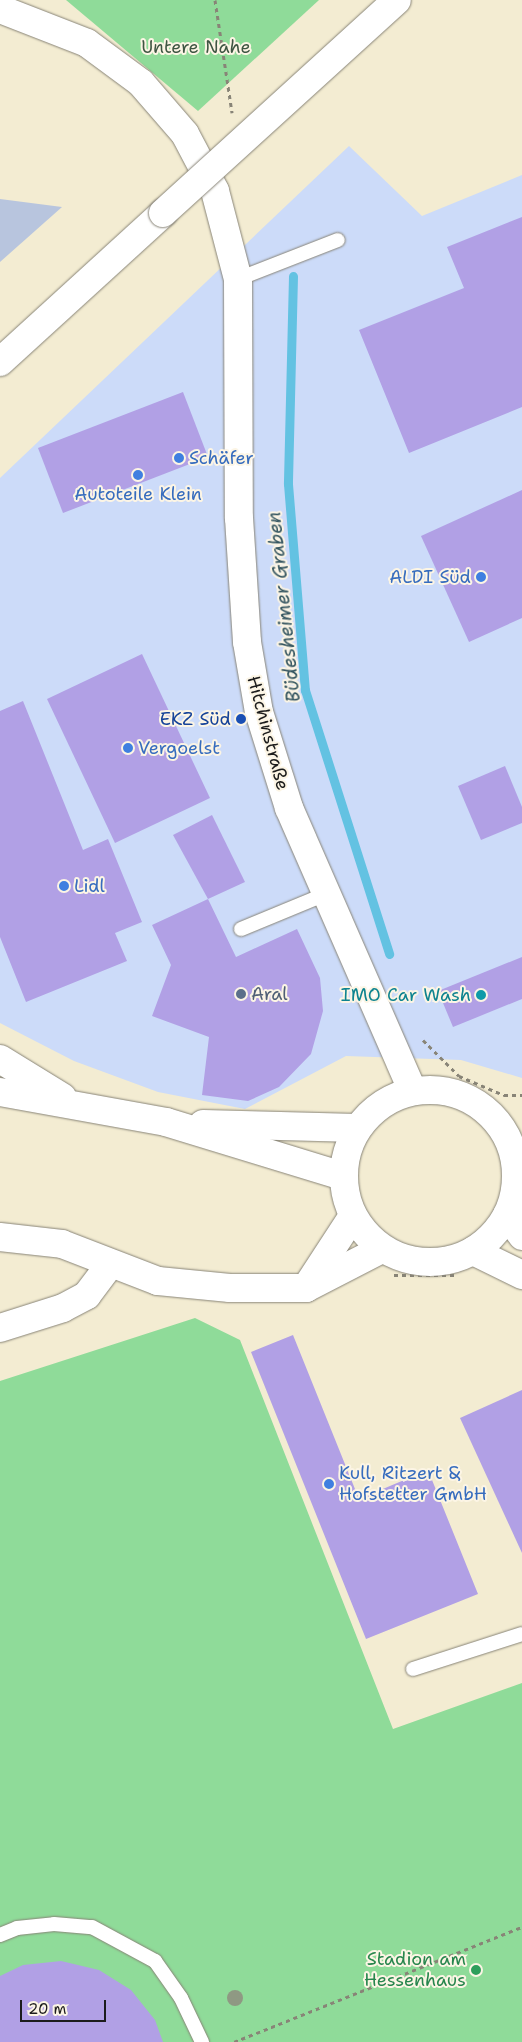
<!DOCTYPE html>
<html>
<head>
<meta charset="utf-8">
<style>
	body { margin:0 }
	#map { position:relative; width:522px; height:2042px; overflow:hidden; background:#f3ecd2; font-family:"Shantell Sans",sans-serif }
	div>[style] { position:absolute }
	[style*='--x'] { left:calc(var(--x)*1px); top:calc(var(--y)*1px); width:calc(var(--w)*1px); rotate:calc(var(--a)*1deg) }
	.built>* { inset:0; background:#ccdbf9 }
	.industrial>* { inset:0; background:#b8c5de }
	.green>* { inset:0; background:#8fdb99 }
	.stream>* { height:9px; margin:-4.5px; padding:0 4.5px; transform-origin:4.5px; border-radius:4.5px; background:#63c2e2 }
	.building>* { inset:0; background:#b1a0e5 }
	.path>* { height:3px; margin-top:-1.5px; transform-origin:0; background:repeating-linear-gradient(90deg,#888477 0 4px,transparent 0 8px) }
	.roads { filter:drop-shadow(0 0 1px #888477) drop-shadow(0 0 1px #888477) }
	.service>* { height:14px; margin:-7px; padding:0 7px; transform-origin:7px; border-radius:7px; background:#fff }
	.minor>* { height:28px; margin:-14px; padding:0 14px; transform-origin:14px; border-radius:14px; background:#fff }
	.tertiary>* { height:28px; margin:-14px; padding:0 14px; transform-origin:14px; border-radius:14px; background:#fff }
	.secondary>* { height:28px; margin:-14px; padding:0 14px; transform-origin:14px; border-radius:14px; background:#fff }
	.secondary>.ring { margin:-14px; padding:0; box-sizing:content-box; background:none; border:28px solid #fff; border-radius:50% }
	.trunk>* { height:28px; margin:-14px; padding:0 14px; transform-origin:14px; border-radius:14px; background:#fff }
	.bridges { filter:drop-shadow(0 0 1px #888477) drop-shadow(0 0 1px #888477) }
	.trunk-bridge>* { height:28px; margin:-14px; padding:0 14px; transform-origin:14px; border-radius:14px; background:#fff }
	.trees>* { width:16px; height:16px; margin:-8px; border-radius:50%; background:#8f9983 }
	.dots>* { width:14px; height:14px; translate:-50% -50%; box-sizing:border-box; border:2px solid #fcf5e5; border-radius:50% }
	span { translate:-50% -50%; white-space:nowrap; text-align:center; line-height:1.15; -webkit-text-stroke:4px #fcf5e5; paint-order:stroke }
	.park-label { font-size:18px; color:#3e5542 }
	.shop-label { font-size:18px; color:#366cbe }
	.left { translate:0 -50%; text-align:left }
	.right { translate:-100% -50%; text-align:right }
	.transit-label { font-size:18px; color:#164399 }
	.street-label { font-size:18px; color:#1c1c1c }
	.service-label { font-size:18px; color:#4e5e75 }
	.culture-label { font-size:18px; color:#0d838f }
	.leisure-label { font-size:18px; color:#27864d }
	.water-label { font-size:19px; color:#355661; font-style:italic }
	.scale { position:absolute; left:20px; top:2000px; width:86px; height:22px; box-sizing:border-box; border:2px solid #1c1c1c; border-top:0; padding-left:6px; font-size:15px; line-height:18px; white-space:nowrap; color:#1c1c1c; -webkit-text-stroke:4px #fcf5e5; paint-order:stroke }
</style>
</head>
<body>
<div id="map">
	<div class="built">
		<i style="clip-path:polygon(349px 146px,422px 216px,522px 175px,522px 1078px,461px 1060px,346px 1056px,245px 1109px,158px 1092px,74px 1061px,0 1023px,0 478px)"></i>
	</div>
	<div class="industrial">
		<i style="clip-path:polygon(0 199px,62px 207px,0 262px)"></i>
	</div>
	<div class="green">
		<i style="clip-path:polygon(66px 0,319px 0,198px 111px)"></i>
		<i style="clip-path:polygon(195px 1318px,240px 1340px,393px 1729px,522px 1683px,522px 2042px,0 2042px,0 1381px)"></i>
	</div>
	<div class="stream">
		<i style="--x:293;--y:276;--w:208;--a:91.4"></i>
		<i style="--x:288;--y:484;--w:207;--a:85.3"></i>
		<i style="--x:305;--y:690;--w:277;--a:72.3"></i>
	</div>
	<div class="building">
		<i style="clip-path:polygon(522px 217px,522px 407px,409px 453px,359px 330px,464px 288px,447px 247px)"></i>
		<i style="clip-path:polygon(183px 392px,208px 457px,63px 513px,38px 448px)"></i>
		<i style="clip-path:polygon(522px 490px,522px 618px,469px 642px,421px 536px)"></i>
		<i style="clip-path:polygon(142px 654px,210px 798px,115px 843px,47px 699px)"></i>
		<i style="clip-path:polygon(23px 701px,83px 850px,108px 839px,142px 922px,115px 933px,127px 961px,26px 1002px,0 937px,0 711px)"></i>
		<i style="clip-path:polygon(505px 766px,522px 807px,522px 823px,481px 840px,458px 786px)"></i>
		<i style="clip-path:polygon(212px 815px,245px 882px,208px 899px,173px 835px)"></i>
		<i style="clip-path:polygon(208px 899px,236px 957px,297px 929px,320px 978px,323px 1011px,311px 1054px,279px 1087px,248px 1101px,202px 1095px,209px 1037px,152px 1016px,171px 965px,152px 925px)"></i>
		<i style="clip-path:polygon(522px 957px,522px 999px,453px 1027px,438px 991px)"></i>
		<i style="clip-path:polygon(293px 1335px,359px 1499px,428px 1470px,478px 1594px,366px 1639px,251px 1352px)"></i>
		<i style="clip-path:polygon(522px 1390px,522px 1553px,460px 1418px)"></i>
		<i style="clip-path:polygon(61px 1961px,99px 1970px,131px 1990px,155px 2020px,163px 2042px,0 2042px,0 1976px,23px 1965px)"></i>
	</div>
	<div class="path">
		<i style="--x:215;--y:0;--w:114;--a:81.4"></i>
		<i style="--x:423;--y:1040;--w:51;--a:45"></i>
		<i style="--x:459;--y:1076;--w:49;--a:22.9"></i>
		<i style="--x:504;--y:1095;--w:18;--a:0"></i>
		<i style="--x:394;--y:1275;--w:63;--a:0"></i>
		<i style="--x:234;--y:2042;--w:310;--a:-21.8"></i>
	</div>
	<div class="roads">
		<div class="service">
			<i style="--x:238;--y:279;--w:107;--a:-21.3"></i>
			<i style="--x:241;--y:929;--w:92;--a:-22.4"></i>
			<i style="--x:413;--y:1669;--w:114;--a:-17.8"></i>
			<i style="--x:0;--y:1935;--w:18;--a:-22"></i>
			<i style="--x:17;--y:1928;--w:37;--a:-6"></i>
			<i style="--x:54;--y:1924;--w:38;--a:5"></i>
			<i style="--x:92;--y:1927;--w:72;--a:28.4"></i>
			<i style="--x:155;--y:1961;--w:45;--a:54.9"></i>
			<i style="--x:181;--y:1998;--w:49;--a:64.5"></i>
		</div>
		<div class="minor">
			<i style="--x:0;--y:1237;--w:62;--a:6.4"></i>
			<i style="--x:62;--y:1244;--w:103;--a:21.1"></i>
			<i style="--x:158;--y:1281;--w:72;--a:5.6"></i>
			<i style="--x:230;--y:1288;--w:76;--a:0"></i>
			<i style="--x:306;--y:1288;--w:85;--a:-27.2"></i>
			<i style="--x:306;--y:1288;--w:86;--a:-56.9"></i>
			<i style="--x:0;--y:1328;--w:66;--a:-17.6"></i>
			<i style="--x:63;--y:1308;--w:27;--a:-28"></i>
			<i style="--x:87;--y:1295;--w:38;--a:-53"></i>
		</div>
		<div class="tertiary">
			<i style="--x:0;--y:9;--w:93;--a:21.3"></i>
			<i style="--x:87;--y:43;--w:67;--a:36.5"></i>
			<i style="--x:141;--y:83;--w:67;--a:49.2"></i>
			<i style="--x:185;--y:134;--w:64;--a:62.2"></i>
			<i style="--x:215;--y:191;--w:91;--a:75.4"></i>
			<i style="--x:238;--y:279;--w:239;--a:89.8"></i>
			<i style="--x:239;--y:518;--w:124;--a:86.3"></i>
			<i style="--x:247;--y:642;--w:71;--a:80.3"></i>
			<i style="--x:259;--y:712;--w:101;--a:72.6"></i>
			<i style="--x:289;--y:808;--w:308;--a:66.4"></i>
		</div>
		<div class="secondary">
			<i class="ring" style="left:344px;top:1090px;width:144px;height:144px"></i>
			<i style="--x:507;--y:1215;--w:26;--a:54"></i>
			<i style="--x:473;--y:1251;--w:55;--a:26.1"></i>
		</div>
		<div class="trunk">
			<i style="--x:0;--y:362;--w:221;--a:-42.4"></i>
			<i style="--x:0;--y:1059;--w:73;--a:31.5"></i>
			<i style="--x:0;--y:1092;--w:169;--a:10.2"></i>
			<i style="--x:166;--y:1122;--w:185;--a:17"></i>
			<i style="--x:203;--y:1124;--w:154;--a:1.5"></i>
		</div>
	</div>
	<div class="bridges">
		<div class="trunk-bridge">
			<i style="--x:163;--y:213;--w:316;--a:-42.3"></i>
		</div>
	</div>
	<div class="trees">
		<i style="left:235px;top:1998px"></i>
	</div>
	<div class="dots">
		<i style="left:179px;top:458px;background:#3f7fe0"></i>
		<i style="left:138px;top:475px;background:#3f7fe0"></i>
		<i style="left:481px;top:577px;background:#3f7fe0"></i>
		<i style="left:241px;top:719px;background:#1a4fb4"></i>
		<i style="left:128px;top:748px;background:#3f7fe0"></i>
		<i style="left:64px;top:886px;background:#3f7fe0"></i>
		<i style="left:241px;top:994px;background:#5c6f8a"></i>
		<i style="left:481px;top:995px;background:#0f9aa8"></i>
		<i style="left:329px;top:1484px;background:#3f7fe0"></i>
		<i style="left:476px;top:1970px;background:#2e9e5b"></i>
	</div>
	<div class="park-label">
		<span style="left:196px;top:47px">Untere Nahe</span>
	</div>
	<div class="shop-label">
		<span class="left" style="left:189px;top:458px">Schäfer</span>
		<span style="left:138px;top:494px">Autoteile Klein</span>
		<span class="right" style="left:471px;top:577px">ALDI Süd</span>
		<span class="left" style="left:138px;top:748px">Vergoelst</span>
		<span class="left" style="left:74px;top:886px">Lidl</span>
		<span class="left" style="left:339px;top:1484px">Kull, Ritzert &amp;<br>Hofstetter GmbH</span>
	</div>
	<div class="transit-label">
		<span class="right" style="left:231px;top:719px">EKZ Süd</span>
	</div>
	<div class="street-label">
		<span style="left:268px;top:733px;rotate:75deg">Hitchinstraße</span>
	</div>
	<div class="service-label">
		<span class="left" style="left:251px;top:994px">Aral</span>
	</div>
	<div class="culture-label">
		<span class="right" style="left:471px;top:995px">IMO Car Wash</span>
	</div>
	<div class="leisure-label">
		<span class="right" style="left:466px;top:1970px">Stadion am<br>Hessenhaus</span>
	</div>
	<div class="water-label">
		<span style="left:284px;top:607px;rotate:-96deg">Büdesheimer Graben</span>
	</div>
	<div class="scale">20 m</div>
</div>
</body>
</html>
